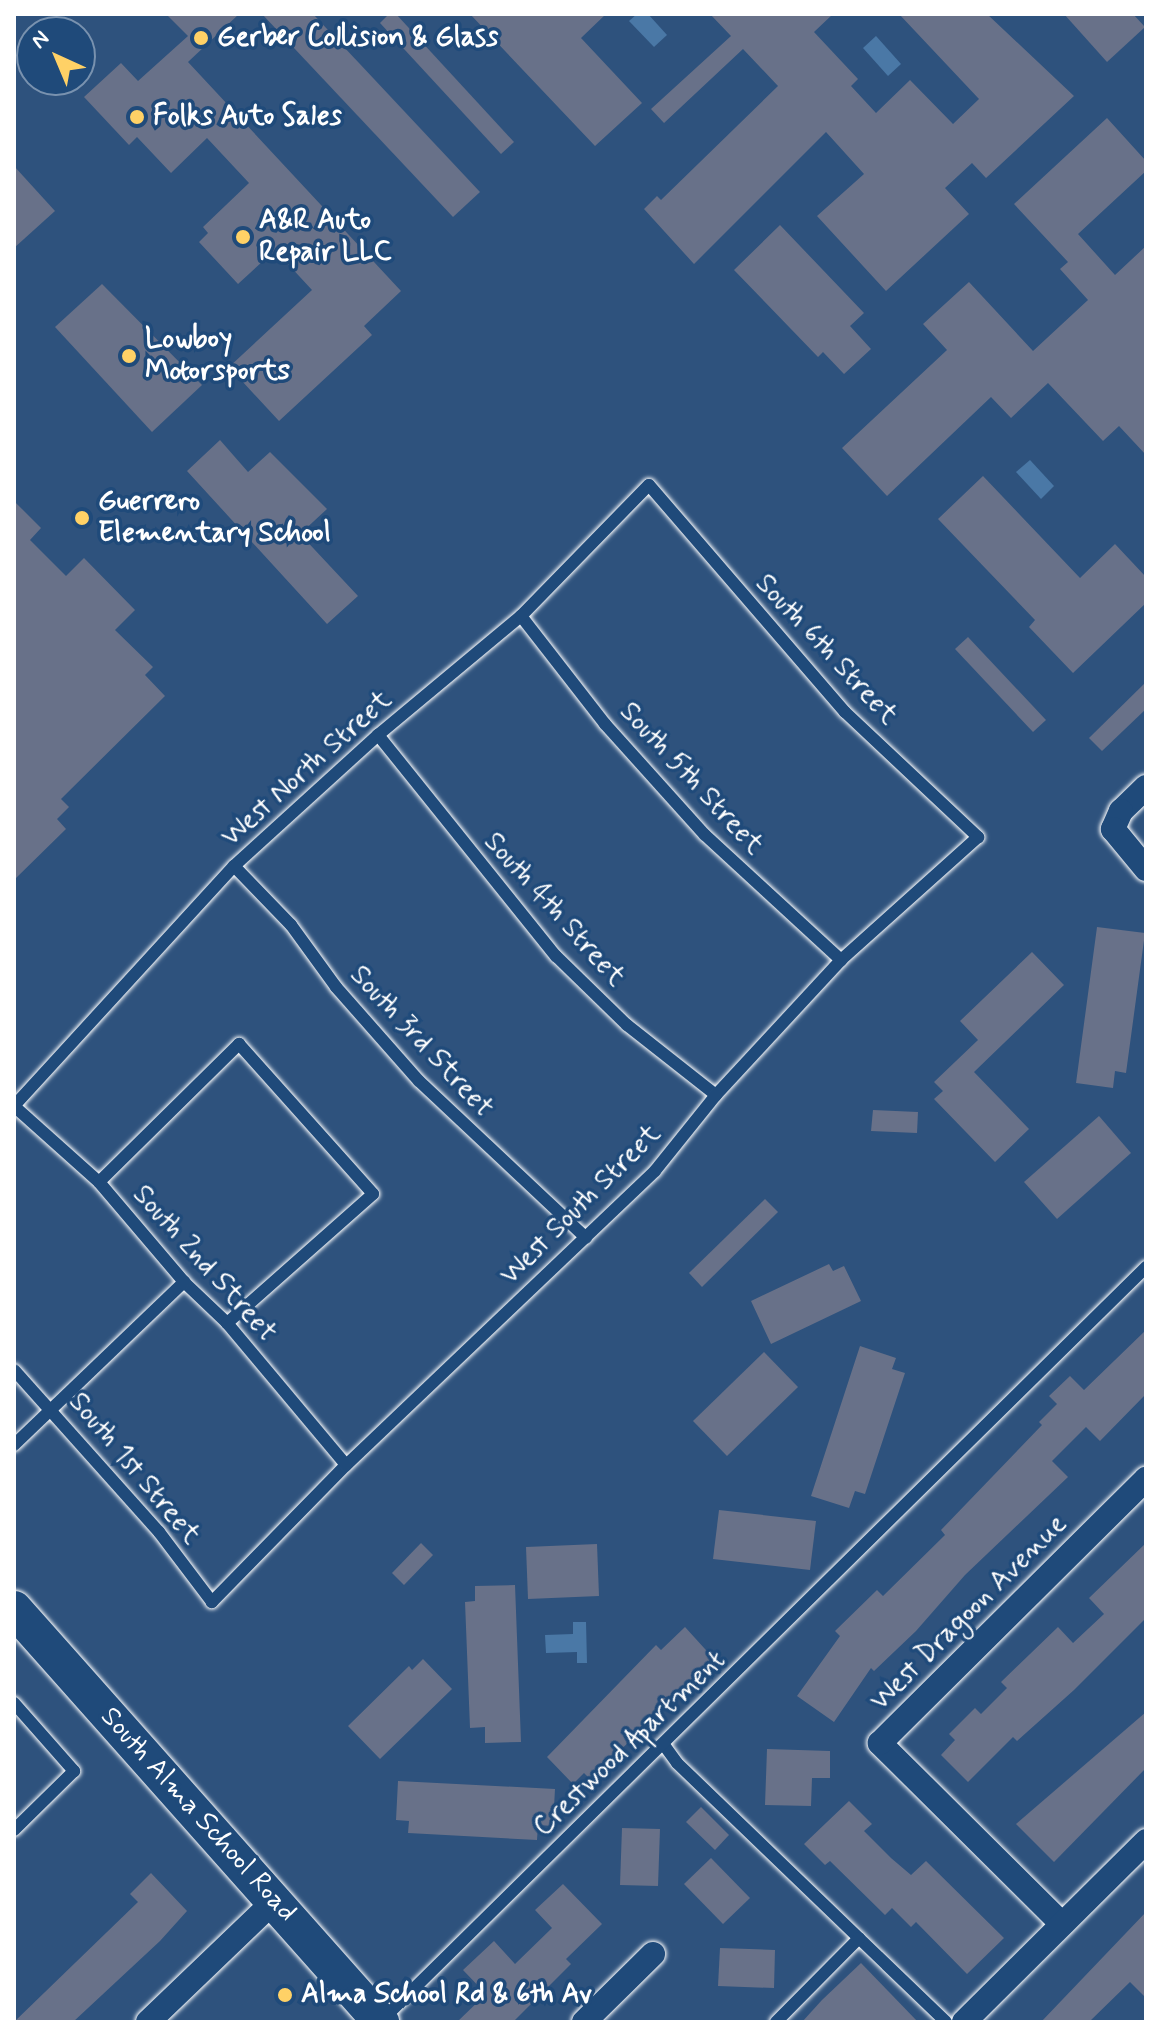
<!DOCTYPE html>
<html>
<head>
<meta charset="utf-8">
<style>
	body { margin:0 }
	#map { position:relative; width:1160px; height:2036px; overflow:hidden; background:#2e527d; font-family:Mynerve,sans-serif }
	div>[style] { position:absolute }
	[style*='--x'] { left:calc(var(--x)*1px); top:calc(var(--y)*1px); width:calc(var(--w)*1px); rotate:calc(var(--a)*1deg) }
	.water>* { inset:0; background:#4a78a6 }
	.building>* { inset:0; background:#687189 }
	.roads { filter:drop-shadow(0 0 2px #fff) drop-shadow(0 0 2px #fff) }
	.service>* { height:12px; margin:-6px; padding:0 6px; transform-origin:6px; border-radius:6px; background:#1f4a7a }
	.minor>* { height:24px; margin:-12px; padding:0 12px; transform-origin:12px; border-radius:12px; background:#1f4a7a }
	.secondary>* { height:36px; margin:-18px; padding:0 18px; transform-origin:18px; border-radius:18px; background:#1f4a7a }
	.dots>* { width:22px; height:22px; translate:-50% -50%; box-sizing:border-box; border:4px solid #1f4a7a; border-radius:50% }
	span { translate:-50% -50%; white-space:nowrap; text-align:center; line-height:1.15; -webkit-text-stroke:7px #1f4a7a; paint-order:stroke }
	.poi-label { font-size:28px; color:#fff; font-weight:700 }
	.left { translate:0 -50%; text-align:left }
	.street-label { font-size:28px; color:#fff }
	.frame { position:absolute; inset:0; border:16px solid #fff; pointer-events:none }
	.north { position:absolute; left:16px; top:16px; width:80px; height:80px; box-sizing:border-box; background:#1f4a7a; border:2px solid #7992af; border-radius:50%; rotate:316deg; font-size:22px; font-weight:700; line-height:32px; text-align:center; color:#fff }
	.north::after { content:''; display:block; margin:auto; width:28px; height:36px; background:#ffd166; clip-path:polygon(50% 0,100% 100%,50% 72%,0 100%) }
</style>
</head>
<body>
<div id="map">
	<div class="water">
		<i style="clip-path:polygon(637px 14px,648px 14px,667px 35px,654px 47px,629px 21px)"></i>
		<i style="clip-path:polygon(876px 36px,901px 64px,888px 76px,863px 48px)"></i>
		<i style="clip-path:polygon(1030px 460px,1054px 486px,1041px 499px,1016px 472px)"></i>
		<i style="clip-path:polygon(573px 1622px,586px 1622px,587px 1663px,577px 1663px,577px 1652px,546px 1653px,545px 1635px,573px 1634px)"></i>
	</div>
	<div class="building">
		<i style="clip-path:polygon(166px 14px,239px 14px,188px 62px,401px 291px,364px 326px,372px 335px,279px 421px,229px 367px,312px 290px,275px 250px,238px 284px,199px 242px,208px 233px,203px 227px,249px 183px,207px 138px,171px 173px,137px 137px,129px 145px,84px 97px,121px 63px,138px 81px,188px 36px)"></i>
		<i style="clip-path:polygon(262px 14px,313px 14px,480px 192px,453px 217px)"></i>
		<i style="clip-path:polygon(389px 14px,396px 14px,514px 142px,501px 154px,380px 23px)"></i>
		<i style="clip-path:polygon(470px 14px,606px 14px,581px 38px,642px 103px,595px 146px)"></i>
		<i style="clip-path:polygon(710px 14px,833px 14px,814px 32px,858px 79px,851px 86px,876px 113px,910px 80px,953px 124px,979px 99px,899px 14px,987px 14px,1074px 96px,986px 178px,972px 163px,945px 188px,969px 214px,886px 291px,817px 216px,864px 174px,826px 132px,694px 264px,644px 209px,657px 196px,661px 200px,778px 86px,743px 49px,664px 123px,651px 109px,731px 36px)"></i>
		<i style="clip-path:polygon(1064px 14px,1133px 14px,1145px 27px,1107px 62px)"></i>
		<i style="clip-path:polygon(1107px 118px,1146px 161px,1146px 171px,1078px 234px,1115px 275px,1146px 246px,1146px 455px,1119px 426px,1103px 441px,1048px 383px,1011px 418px,991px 397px,887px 496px,842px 448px,947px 350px,923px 324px,969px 282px,1033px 351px,1088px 300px,1060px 269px,1068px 262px,1014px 204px)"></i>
		<i style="clip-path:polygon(14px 166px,55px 211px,14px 248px)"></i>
		<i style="clip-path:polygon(780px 225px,864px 313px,850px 326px,871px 349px,844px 374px,823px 352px,818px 357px,734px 270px)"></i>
		<i style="clip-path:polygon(102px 284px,202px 385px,152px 432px,55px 327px)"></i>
		<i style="clip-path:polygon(220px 440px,248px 472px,270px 452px,327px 509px,300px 534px,358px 596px,327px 624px,187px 471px)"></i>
		<i style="clip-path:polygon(983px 476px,1080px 578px,1115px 544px,1146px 577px,1146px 603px,1073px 673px,1029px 627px,1035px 620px,938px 519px)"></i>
		<i style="clip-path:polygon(14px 501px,41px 528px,30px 540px,66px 576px,84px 558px,135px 610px,115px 630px,153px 667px,145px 675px,165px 696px,61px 799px,69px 807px,57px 819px,66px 829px,14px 880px)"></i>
		<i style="clip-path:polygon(968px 637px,1046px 720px,1033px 732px,955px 649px)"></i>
		<i style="clip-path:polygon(1146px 682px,1146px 709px,1102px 751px,1089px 738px)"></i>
		<i style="clip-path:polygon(1097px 927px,1145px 933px,1126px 1073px,1115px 1071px,1113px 1088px,1076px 1083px)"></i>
		<i style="clip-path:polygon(1032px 952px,1064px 985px,974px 1072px,1029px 1129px,995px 1162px,934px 1099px,943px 1091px,934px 1082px,978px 1040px,960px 1021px)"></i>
		<i style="clip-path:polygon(873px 1110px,918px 1112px,917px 1133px,871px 1131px)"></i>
		<i style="clip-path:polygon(1099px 1116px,1131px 1153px,1057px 1219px,1024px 1182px)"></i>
		<i style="clip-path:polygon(765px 1199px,778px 1212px,702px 1287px,689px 1273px)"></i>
		<i style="clip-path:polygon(829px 1264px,833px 1271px,844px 1266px,861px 1301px,771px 1344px,751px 1301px)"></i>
		<i style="clip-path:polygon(1146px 1330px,1146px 1394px,1100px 1441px,1086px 1427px,1052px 1461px,1068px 1477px,965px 1575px,916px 1631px,874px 1671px,871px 1668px,834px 1722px,797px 1696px,840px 1636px,835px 1631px,877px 1590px,883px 1596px,945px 1535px,941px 1530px,1042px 1425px,1039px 1422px,1057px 1404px,1049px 1396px,1070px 1376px,1084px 1390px)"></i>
		<i style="clip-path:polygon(860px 1346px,896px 1358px,892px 1369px,905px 1373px,865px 1494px,855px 1491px,849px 1508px,811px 1496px)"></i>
		<i style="clip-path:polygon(764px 1352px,798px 1387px,727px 1456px,693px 1421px)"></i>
		<i style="clip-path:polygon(719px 1510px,816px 1521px,810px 1570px,713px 1559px)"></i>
		<i style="clip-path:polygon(421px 1543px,433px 1555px,404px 1585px,392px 1573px)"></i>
		<i style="clip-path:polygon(1146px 1543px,1146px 1618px,1074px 1690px,1017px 1741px,1013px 1737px,968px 1782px,941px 1755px,955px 1740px,949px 1734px,975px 1708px,981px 1714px,1007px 1688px,1001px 1682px,1058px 1627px,1073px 1643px,1104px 1614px,1089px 1598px)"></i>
		<i style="clip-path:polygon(597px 1544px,599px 1596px,528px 1599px,526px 1547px)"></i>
		<i style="clip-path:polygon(515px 1585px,521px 1742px,485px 1743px,485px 1727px,470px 1728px,465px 1602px,475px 1601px,475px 1586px)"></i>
		<i style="clip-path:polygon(685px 1627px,715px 1660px,590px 1779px,584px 1773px,573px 1784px,547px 1757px,656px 1645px,661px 1650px)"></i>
		<i style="clip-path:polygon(423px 1659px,452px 1689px,380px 1759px,348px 1726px,409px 1666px,412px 1670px)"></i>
		<i style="clip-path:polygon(1146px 1712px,1146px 1768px,1054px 1862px,1016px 1824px)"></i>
		<i style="clip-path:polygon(767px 1749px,830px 1751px,830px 1778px,812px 1778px,811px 1806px,765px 1805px)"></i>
		<i style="clip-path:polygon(398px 1781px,555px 1789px,553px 1826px,538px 1825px,537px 1840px,408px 1833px,409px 1821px,396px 1820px)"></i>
		<i style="clip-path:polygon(849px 1801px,872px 1824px,864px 1831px,891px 1858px,911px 1875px,926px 1861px,1004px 1938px,967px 1974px,916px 1922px,911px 1927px,892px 1908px,885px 1915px,830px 1861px,825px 1865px,804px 1844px)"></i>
		<i style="clip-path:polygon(701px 1807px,729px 1835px,715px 1850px,686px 1822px)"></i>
		<i style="clip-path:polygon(622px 1828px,660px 1829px,658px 1886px,620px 1885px)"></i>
		<i style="clip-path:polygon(711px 1858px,750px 1898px,723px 1924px,684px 1884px)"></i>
		<i style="clip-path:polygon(151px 1873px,187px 1911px,160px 1941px,73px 2022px,14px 2022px,138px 1902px,130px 1894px)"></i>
		<i style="clip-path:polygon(563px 1884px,602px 1924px,566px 1959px,571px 1964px,513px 2022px,457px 2022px,486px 1994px,463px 1970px,494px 1941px,515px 1964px,552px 1928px,535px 1910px)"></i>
		<i style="clip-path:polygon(1146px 1912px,1146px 1998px,1130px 1982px,1089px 2022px,1041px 2022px)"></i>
		<i style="clip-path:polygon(720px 1948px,775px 1950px,774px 1988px,718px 1986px)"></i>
		<i style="clip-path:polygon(861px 1963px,918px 2022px,802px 2022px,822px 2000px)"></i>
	</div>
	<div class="roads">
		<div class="service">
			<i style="--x:521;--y:616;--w:137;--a:52.1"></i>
			<i style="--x:605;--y:724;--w:149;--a:48"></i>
			<i style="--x:705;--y:835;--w:185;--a:42.6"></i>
			<i style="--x:378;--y:735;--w:284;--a:51.2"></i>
			<i style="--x:556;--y:956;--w:99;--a:44.2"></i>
			<i style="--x:627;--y:1025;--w:113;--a:38.2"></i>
			<i style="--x:234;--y:866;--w:82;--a:46"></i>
			<i style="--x:291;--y:925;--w:77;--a:54"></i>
			<i style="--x:336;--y:987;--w:125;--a:48.6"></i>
			<i style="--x:419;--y:1081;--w:229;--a:43.2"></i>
			<i style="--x:14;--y:1106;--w:326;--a:-47.5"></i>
			<i style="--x:234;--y:866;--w:195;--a:-42.3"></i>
			<i style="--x:378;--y:735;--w:186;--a:-39.8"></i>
			<i style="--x:521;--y:616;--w:183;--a:-45.7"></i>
			<i style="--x:649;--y:485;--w:300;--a:49.2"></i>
			<i style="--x:845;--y:712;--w:183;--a:43.2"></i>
			<i style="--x:978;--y:837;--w:184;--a:138.1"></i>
			<i style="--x:841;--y:960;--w:184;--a:132.8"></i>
			<i style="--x:716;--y:1095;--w:97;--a:128.8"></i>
			<i style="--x:655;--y:1171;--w:427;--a:136.4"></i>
			<i style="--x:346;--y:1465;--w:192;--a:134.4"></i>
			<i style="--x:212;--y:1602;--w:88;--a:-127.1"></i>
			<i style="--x:159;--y:1532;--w:217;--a:-131.8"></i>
			<i style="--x:14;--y:1106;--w:114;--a:41.8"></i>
			<i style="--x:99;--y:1182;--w:131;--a:49.6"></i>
			<i style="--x:184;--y:1282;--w:59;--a:43.6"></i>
			<i style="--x:227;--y:1323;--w:185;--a:50"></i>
			<i style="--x:99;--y:1182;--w:197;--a:-44.6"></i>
			<i style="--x:239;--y:1044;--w:201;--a:48.2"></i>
			<i style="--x:373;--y:1194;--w:195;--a:138.5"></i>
			<i style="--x:14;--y:1445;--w:236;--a:-43.8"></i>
			<i style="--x:14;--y:1703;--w:91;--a:48.6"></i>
			<i style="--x:74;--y:1771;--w:84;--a:135.5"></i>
			<i style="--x:664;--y:1745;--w:22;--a:54"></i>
			<i style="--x:677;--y:1763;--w:373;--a:43.9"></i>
			<i style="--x:382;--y:2020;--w:1073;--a:-44.58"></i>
			<i style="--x:776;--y:2022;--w:118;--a:-45.3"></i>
		</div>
		<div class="minor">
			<i style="--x:1146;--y:787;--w:35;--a:136"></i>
			<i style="--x:1121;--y:811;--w:20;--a:114"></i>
			<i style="--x:1113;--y:829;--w:52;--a:50.5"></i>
			<i style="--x:1062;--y:1924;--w:257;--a:-135.2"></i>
			<i style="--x:880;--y:1743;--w:375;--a:-44.8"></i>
			<i style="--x:148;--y:2022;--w:175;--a:-43.8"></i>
			<i style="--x:584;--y:2022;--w:97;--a:-44.6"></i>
			<i style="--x:964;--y:2022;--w:257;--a:-44.8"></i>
		</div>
		<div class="secondary">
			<i style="--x:14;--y:1609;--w:553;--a:48.38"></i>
		</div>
	</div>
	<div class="dots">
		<i style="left:201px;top:38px;background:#ffd166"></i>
		<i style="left:137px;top:117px;background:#ffd166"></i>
		<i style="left:243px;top:237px;background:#ffd166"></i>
		<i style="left:129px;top:356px;background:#ffd166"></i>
		<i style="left:82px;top:518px;background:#ffd166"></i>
		<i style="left:285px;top:1995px;background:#ffd166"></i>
	</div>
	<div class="poi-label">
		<span class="left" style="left:217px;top:38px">Gerber Collision &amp; Glass</span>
		<span class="left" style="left:153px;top:117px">Folks Auto Sales</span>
		<span class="left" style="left:259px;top:237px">A&amp;R Auto<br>Repair LLC</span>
		<span class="left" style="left:145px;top:356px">Lowboy<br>Motorsports</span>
		<span class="left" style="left:98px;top:518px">Guerrero<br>Elementary School</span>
		<span class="left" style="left:301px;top:1995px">Alma School Rd &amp; 6th Av</span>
	</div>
	<div class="street-label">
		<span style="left:826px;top:650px;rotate:47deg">South 6th Street</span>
		<span style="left:307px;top:769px;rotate:-42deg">West North Street</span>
		<span style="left:691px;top:779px;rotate:47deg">South 5th Street</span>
		<span style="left:554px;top:910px;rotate:48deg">South 4th Street</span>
		<span style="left:421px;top:1042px;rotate:47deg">South 3rd Street</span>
		<span style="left:581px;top:1205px;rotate:-45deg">West South Street</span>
		<span style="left:204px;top:1264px;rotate:48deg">South 2nd Street</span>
		<span style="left:134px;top:1469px;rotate:50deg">South 1st Street</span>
		<span style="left:969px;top:1613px;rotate:-45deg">West Dragoon Avenue</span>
		<span style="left:630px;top:1744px;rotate:-44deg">Crestwood Apartment</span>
		<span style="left:198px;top:1815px;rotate:48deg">South Alma School Road</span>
	</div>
	<div class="frame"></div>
	<div class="north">N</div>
</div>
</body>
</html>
